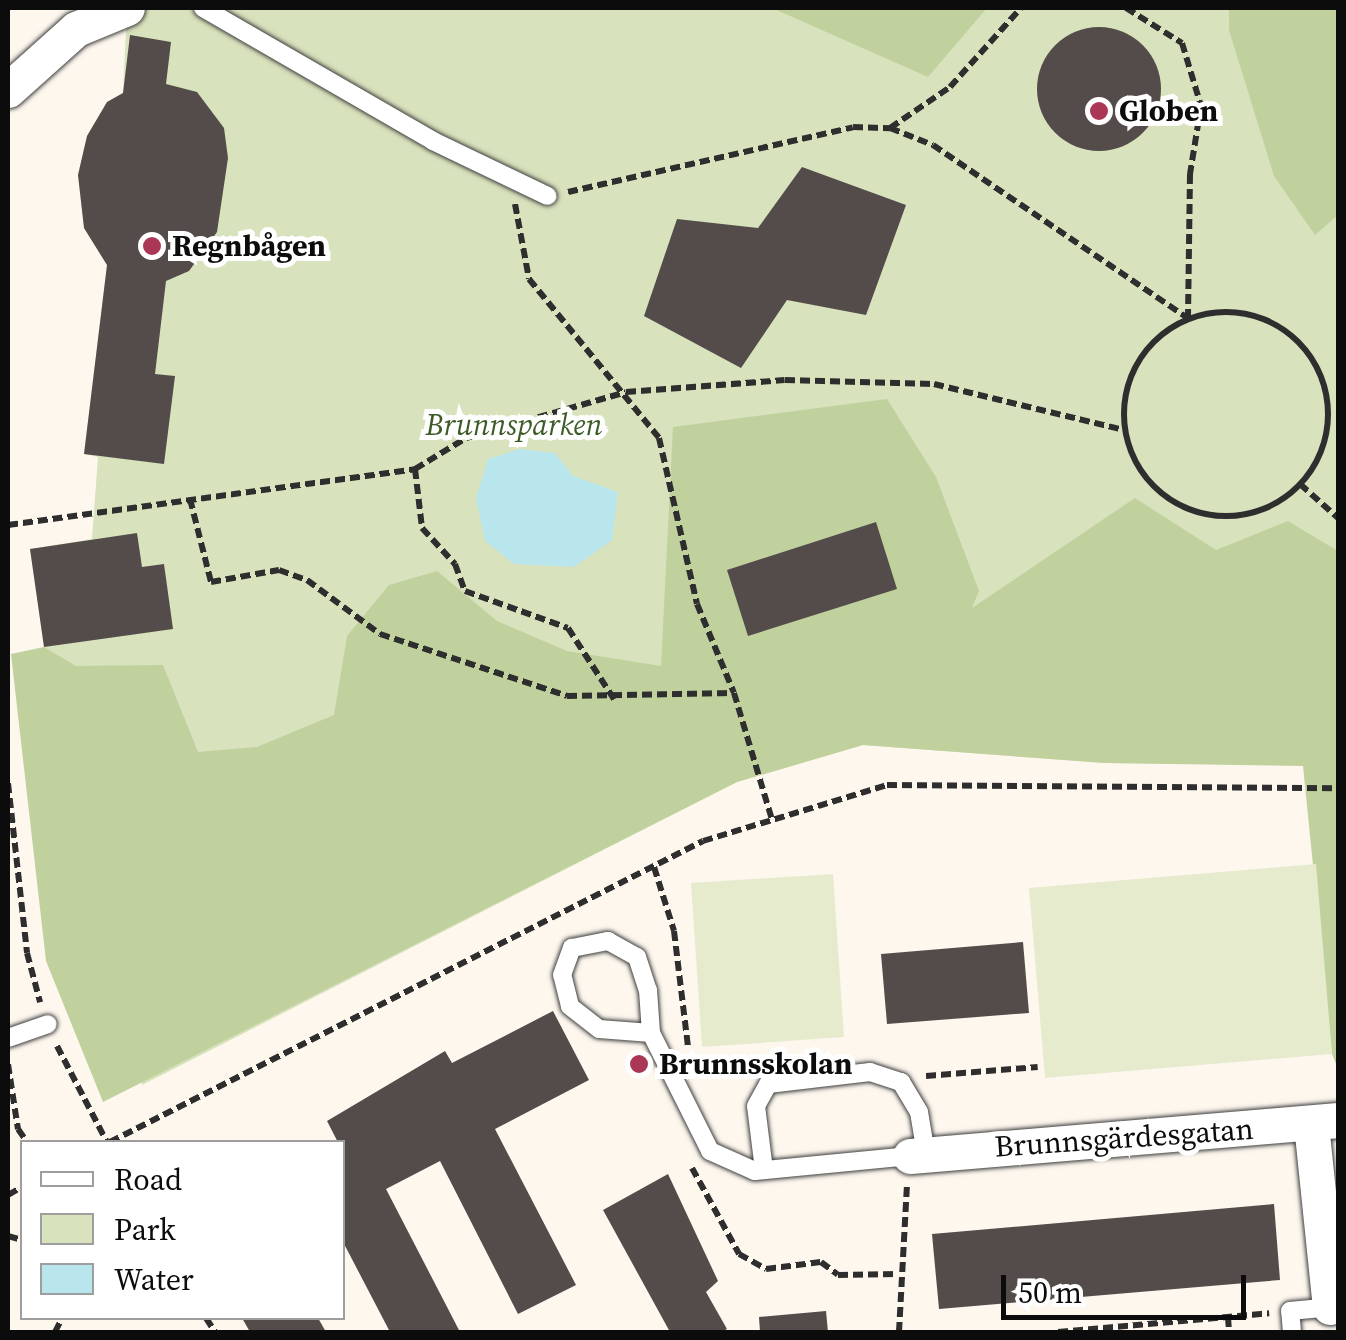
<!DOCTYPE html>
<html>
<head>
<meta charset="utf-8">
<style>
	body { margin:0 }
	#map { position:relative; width:1346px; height:1340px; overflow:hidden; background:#fdf7ee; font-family:"Source Serif 4",serif }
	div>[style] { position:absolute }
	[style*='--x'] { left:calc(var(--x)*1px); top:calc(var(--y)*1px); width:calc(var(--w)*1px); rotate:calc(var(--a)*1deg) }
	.green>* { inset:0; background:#d8e2bc }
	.forest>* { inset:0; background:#c0d19e }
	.pitch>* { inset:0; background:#e7ebcd }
	.water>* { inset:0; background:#b9e5ed }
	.building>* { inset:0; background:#534c4a }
	.round { border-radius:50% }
	.path>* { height:6px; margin-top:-3px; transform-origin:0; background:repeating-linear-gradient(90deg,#2e2e2e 0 10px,transparent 0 15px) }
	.path>.ring { margin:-3px; padding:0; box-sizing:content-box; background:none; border:6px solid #2e2e2e; border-radius:50% }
	.roads { filter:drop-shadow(0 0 2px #3f3f3f) drop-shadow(0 0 2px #3f3f3f) }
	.lane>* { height:18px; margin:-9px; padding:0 9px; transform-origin:9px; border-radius:9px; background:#fff }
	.street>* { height:35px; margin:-17.5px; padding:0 17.5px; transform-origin:17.5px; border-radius:17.5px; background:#fff }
	.dots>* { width:28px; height:28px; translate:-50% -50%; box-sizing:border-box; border:5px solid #fff; border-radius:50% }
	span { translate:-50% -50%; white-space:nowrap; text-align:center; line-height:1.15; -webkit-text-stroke:10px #fff; paint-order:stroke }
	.poi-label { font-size:30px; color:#0c0c0c; font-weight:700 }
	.left { translate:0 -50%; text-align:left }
	.park-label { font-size:30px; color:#3c5b26; font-style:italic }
	.street-label { font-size:30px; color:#0c0c0c }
	.frame { position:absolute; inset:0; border:10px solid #0c0c0c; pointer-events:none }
	.legend { position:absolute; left:20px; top:1140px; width:325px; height:180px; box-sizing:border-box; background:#fff; border:2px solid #9e9e9e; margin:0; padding:12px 18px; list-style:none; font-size:30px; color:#0c0c0c }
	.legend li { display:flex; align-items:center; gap:20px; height:50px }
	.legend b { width:50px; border:2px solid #9e9e9e }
	.scale { position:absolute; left:1001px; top:1275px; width:245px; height:45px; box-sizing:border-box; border:5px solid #0c0c0c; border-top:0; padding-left:12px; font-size:30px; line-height:35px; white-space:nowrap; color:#0c0c0c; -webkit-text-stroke:8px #fff; paint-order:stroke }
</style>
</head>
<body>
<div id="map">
	<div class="green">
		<i style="clip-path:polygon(127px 8px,1338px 8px,1338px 765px,1105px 763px,863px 745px,737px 782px,142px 1085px,44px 647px,30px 549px,92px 539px,98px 457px,84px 454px,107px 265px,84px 228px,78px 175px,87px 136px,107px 102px,123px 93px)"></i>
	</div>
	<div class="forest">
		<i style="clip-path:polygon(772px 8px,987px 8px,928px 77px)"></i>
		<i style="clip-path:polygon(1229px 8px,1338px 8px,1338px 215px,1315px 235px,1274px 176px,1229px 30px)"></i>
		<i style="clip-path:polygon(887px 399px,936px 477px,979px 591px,972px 608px,1135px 498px,1216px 550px,1288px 521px,1338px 551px,1338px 1069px,1332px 1054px,1303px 766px,1105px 763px,863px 745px,737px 782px,103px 1102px,46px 961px,11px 654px,44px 647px,76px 666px,163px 665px,198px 752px,257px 747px,334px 715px,347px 636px,389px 585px,437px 571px,497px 621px,567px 651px,661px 666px,673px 427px)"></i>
	</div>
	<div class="pitch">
		<i style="clip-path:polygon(1316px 864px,1332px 1054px,1045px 1078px,1029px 888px)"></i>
		<i style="clip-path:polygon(833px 874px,844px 1037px,702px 1047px,691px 883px)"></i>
	</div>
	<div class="water">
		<i style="clip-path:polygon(520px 449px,555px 453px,573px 476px,618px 492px,612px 540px,574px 567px,514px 564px,485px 541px,476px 498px,488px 459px)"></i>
	</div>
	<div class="building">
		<i class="round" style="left:1037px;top:27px;width:124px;height:124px"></i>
		<i style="clip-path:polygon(130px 35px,171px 42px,166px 84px,197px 92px,224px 128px,228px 158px,217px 232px,189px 271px,166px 281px,155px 374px,175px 376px,164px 464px,84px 454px,107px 265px,84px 228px,78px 175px,87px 136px,107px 102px,123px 93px)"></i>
		<i style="clip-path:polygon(802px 167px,906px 205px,866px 315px,787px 300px,741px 368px,644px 316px,677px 219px,758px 228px)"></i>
		<i style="clip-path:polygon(876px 522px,897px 589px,748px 636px,727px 570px)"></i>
		<i style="clip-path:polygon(137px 533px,142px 567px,164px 564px,173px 629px,44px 647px,30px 549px)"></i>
		<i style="clip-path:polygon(1023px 942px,1029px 1013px,887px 1024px,881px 954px)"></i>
		<i style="clip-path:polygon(553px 1011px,589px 1080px,495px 1129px,576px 1285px,518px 1314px,440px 1161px,386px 1189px,460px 1332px,390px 1332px,342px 1240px,345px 1156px,327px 1121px,445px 1051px,452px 1063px)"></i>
		<i style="clip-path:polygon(668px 1174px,718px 1281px,706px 1292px,727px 1329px,721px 1332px,670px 1332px,603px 1210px)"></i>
		<i style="clip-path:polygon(1274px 1204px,1280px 1280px,939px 1309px,932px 1234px)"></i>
		<i style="clip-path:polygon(826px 1311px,828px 1332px,760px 1332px,759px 1317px)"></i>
		<i style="clip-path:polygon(242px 1318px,318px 1318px,326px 1332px,250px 1332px)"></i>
	</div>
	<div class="path">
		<i style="--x:1126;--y:8;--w:66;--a:32"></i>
		<i style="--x:1182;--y:43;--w:66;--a:73.2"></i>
		<i style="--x:1201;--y:106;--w:69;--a:99.2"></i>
		<i style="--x:1190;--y:174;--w:143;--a:90.8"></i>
		<i style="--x:890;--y:128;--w:73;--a:-34.3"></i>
		<i style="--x:950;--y:87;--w:106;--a:-48.1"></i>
		<i style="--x:568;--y:192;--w:292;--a:-12.8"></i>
		<i style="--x:853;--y:127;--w:37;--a:2"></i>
		<i style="--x:890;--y:128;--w:46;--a:21.6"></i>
		<i style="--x:933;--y:145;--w:308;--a:34.2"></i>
		<i style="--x:515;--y:204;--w:76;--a:79.4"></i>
		<i style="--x:529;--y:279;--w:205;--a:50.7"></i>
		<i style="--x:659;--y:438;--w:170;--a:77.1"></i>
		<i style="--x:697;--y:604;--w:96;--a:67.4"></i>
		<i style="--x:734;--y:693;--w:133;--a:73.3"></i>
		<i class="ring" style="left:1124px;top:312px;width:198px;height:198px"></i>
		<i style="--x:415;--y:469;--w:59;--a:83.2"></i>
		<i style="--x:422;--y:528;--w:49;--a:47.5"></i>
		<i style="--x:455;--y:564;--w:29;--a:70"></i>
		<i style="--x:465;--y:591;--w:109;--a:19.8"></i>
		<i style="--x:568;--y:628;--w:85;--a:57.1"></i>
		<i style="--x:1300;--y:484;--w:51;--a:41.8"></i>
		<i style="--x:190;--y:499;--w:86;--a:75.8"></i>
		<i style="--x:211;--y:582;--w:69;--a:-10"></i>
		<i style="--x:279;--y:570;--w:30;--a:20"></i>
		<i style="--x:307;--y:580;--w:91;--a:36.5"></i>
		<i style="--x:380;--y:634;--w:197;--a:18.3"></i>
		<i style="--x:567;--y:696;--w:167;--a:-1"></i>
		<i style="--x:8;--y:525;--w:411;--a:-7.8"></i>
		<i style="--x:415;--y:469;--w:60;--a:-31.3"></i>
		<i style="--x:466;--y:438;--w:166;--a:-16"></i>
		<i style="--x:626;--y:392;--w:159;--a:-4.3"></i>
		<i style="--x:785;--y:380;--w:149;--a:1.5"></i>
		<i style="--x:934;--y:384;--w:195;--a:13.6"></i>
		<i style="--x:8;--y:783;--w:171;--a:83.6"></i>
		<i style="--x:27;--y:953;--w:51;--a:75.1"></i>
		<i style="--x:654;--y:867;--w:67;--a:72.6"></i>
		<i style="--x:674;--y:931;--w:117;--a:83.1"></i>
		<i style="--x:57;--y:1046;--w:108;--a:62.5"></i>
		<i style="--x:693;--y:1061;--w:58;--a:14"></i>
		<i style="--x:8;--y:1064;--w:66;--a:81.3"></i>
		<i style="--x:18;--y:1129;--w:16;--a:55"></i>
		<i style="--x:926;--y:1076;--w:112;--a:-4.6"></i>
		<i style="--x:110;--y:1142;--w:665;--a:-26.91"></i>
		<i style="--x:703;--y:841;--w:192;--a:-16.9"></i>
		<i style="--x:887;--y:785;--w:451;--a:0.4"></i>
		<i style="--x:692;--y:1168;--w:98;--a:61.3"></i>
		<i style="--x:739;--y:1254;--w:31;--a:29"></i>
		<i style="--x:766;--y:1269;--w:55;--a:-7.3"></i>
		<i style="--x:821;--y:1262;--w:21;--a:37"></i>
		<i style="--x:838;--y:1275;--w:60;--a:-1"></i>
		<i style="--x:8;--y:1195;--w:16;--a:-30"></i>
		<i style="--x:8;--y:1236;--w:15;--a:16"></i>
		<i style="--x:1228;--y:1317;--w:15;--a:86"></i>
		<i style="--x:206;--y:1318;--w:17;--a:57"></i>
		<i style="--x:55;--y:1332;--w:16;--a:-63"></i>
		<i style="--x:899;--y:1332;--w:148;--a:-86.9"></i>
		<i style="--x:1058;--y:1332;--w:212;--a:-5.1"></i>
	</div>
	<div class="roads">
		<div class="lane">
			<i style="--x:203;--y:8;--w:266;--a:30"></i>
			<i style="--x:433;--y:141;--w:127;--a:25.6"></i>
			<i style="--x:651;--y:1033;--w:52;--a:-175.6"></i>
			<i style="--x:599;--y:1029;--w:37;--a:-142"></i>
			<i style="--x:570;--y:1006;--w:32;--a:-104"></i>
			<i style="--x:562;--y:975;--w:29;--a:-70"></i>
			<i style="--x:572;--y:948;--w:37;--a:-11"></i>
			<i style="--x:608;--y:941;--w:33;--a:29"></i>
			<i style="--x:637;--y:957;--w:35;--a:72"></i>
			<i style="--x:648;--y:990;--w:43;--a:86"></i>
			<i style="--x:651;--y:1033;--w:132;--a:63.4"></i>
			<i style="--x:710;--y:1151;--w:49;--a:24"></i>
			<i style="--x:755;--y:1171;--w:156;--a:-5.5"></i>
			<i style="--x:8;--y:1038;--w:42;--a:-19.3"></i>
			<i style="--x:764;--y:1170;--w:64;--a:-97.1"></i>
			<i style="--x:756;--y:1106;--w:25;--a:-61"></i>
			<i style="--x:768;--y:1084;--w:103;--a:-6.7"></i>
			<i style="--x:870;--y:1072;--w:33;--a:18"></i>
			<i style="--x:901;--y:1082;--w:35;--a:59"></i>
			<i style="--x:919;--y:1112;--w:43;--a:80.5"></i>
			<i style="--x:1292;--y:1332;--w:21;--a:-95"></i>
			<i style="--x:1290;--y:1311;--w:42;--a:-5.4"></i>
		</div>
		<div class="street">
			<i style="--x:8;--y:90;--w:91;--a:-41.9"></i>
			<i style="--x:76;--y:29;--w:55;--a:-22.4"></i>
			<i style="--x:1311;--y:1124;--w:184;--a:84.1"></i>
			<i style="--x:910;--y:1156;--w:430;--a:-4.8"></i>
		</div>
	</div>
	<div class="dots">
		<i style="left:1099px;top:111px;background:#a93755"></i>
		<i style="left:152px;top:246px;background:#a93755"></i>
		<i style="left:639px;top:1064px;background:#a93755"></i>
	</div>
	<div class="poi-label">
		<span class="left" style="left:1119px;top:111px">Globen</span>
		<span class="left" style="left:172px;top:246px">Regnbågen</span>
		<span class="left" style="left:659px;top:1064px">Brunnsskolan</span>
	</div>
	<div class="park-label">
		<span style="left:514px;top:425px">Brunnsparken</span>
	</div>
	<div class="street-label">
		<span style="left:1124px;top:1138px;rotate:-4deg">Brunnsgärdesgatan</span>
	</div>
	<div class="frame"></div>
	<ul class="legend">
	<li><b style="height:12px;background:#fff"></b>Road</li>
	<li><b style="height:28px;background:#d8e2bc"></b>Park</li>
	<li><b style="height:28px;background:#b9e5ed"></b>Water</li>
	</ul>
	<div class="scale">50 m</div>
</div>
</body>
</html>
